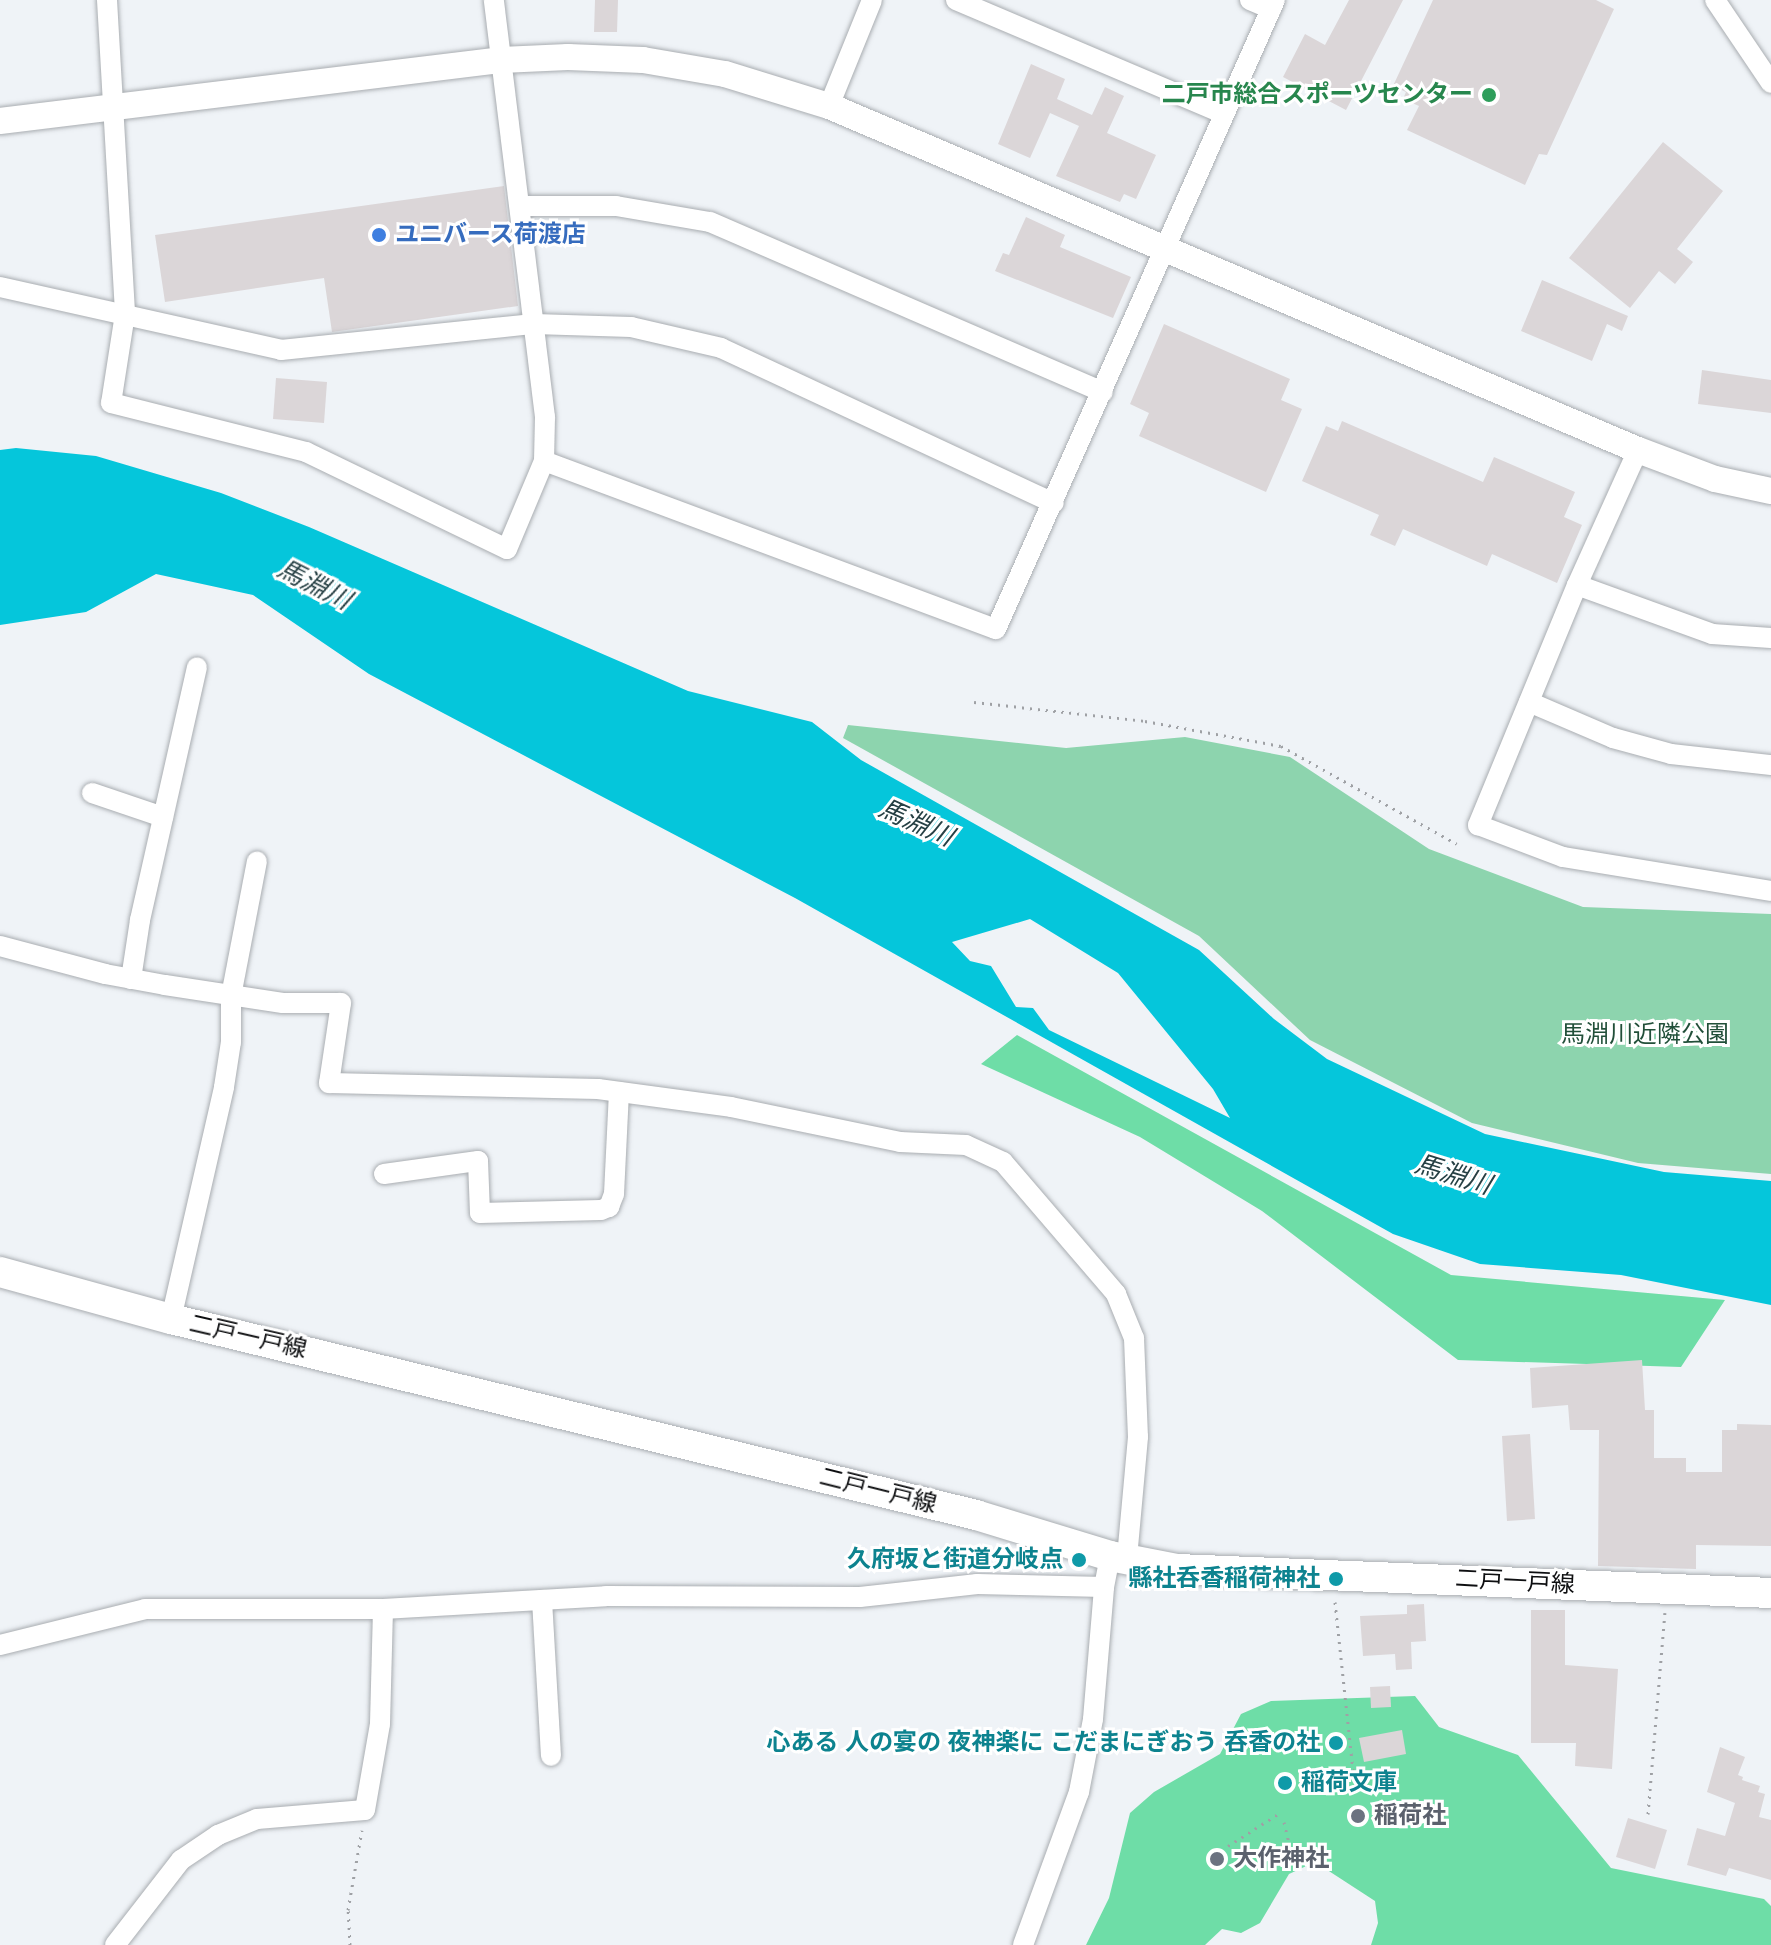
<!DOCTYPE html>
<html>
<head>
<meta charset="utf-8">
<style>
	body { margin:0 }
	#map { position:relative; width:1771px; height:1945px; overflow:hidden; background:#eff3f7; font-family:"Nunito Sans","Noto Sans JP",sans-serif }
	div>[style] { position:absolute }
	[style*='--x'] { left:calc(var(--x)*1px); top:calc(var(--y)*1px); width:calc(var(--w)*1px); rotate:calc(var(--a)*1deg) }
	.green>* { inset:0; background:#8dd4ae }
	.forest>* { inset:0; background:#6edda7 }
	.water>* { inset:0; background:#05c6db }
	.building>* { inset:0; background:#dbd6d8 }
	.path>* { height:3px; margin-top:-1.5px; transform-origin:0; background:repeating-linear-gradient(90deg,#9fa1a5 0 2px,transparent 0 8px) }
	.roads { filter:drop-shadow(0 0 2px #a9adb1) drop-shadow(0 0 2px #a9adb1) }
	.minor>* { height:20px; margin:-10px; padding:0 10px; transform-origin:10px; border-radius:10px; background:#fff }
	.tertiary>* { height:26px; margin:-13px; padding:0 13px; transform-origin:13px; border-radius:13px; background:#fff }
	.secondary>* { height:30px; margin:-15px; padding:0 15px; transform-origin:15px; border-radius:15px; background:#fff }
	.dots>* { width:22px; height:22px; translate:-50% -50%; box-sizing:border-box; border:4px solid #fff; border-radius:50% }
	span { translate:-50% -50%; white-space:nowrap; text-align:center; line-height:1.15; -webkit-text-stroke:6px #fff; paint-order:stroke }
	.leisure-label { font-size:24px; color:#27864d; font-weight:700 }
	.right { translate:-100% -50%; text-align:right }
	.shop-label { font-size:24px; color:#366cbe; font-weight:700 }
	.left { translate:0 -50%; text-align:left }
	.park-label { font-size:24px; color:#214f39 }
	.street-label { font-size:24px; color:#0e0f11 }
	.culture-label { font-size:24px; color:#0d838f; font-weight:700 }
	.worship-label { font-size:24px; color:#5b616d; font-weight:700 }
	.water-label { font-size:26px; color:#274145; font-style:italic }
</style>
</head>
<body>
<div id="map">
	<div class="green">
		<i style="clip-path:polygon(848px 725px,1066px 748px,1185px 737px,1290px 757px,1429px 849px,1583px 907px,1771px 914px,1771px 1174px,1638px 1163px,1472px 1123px,1310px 1040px,1199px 936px,843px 738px)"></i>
	</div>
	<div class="forest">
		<i style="clip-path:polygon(1017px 1035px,1451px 1275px,1725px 1300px,1681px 1367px,1458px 1360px,1262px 1211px,1140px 1137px,981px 1064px)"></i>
		<i style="clip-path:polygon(1415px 1696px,1439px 1727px,1518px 1755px,1611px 1868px,1764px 1899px,1771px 1906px,1771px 1945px,1371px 1945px,1378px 1923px,1375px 1901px,1315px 1862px,1289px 1874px,1260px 1923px,1241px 1933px,1222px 1929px,1205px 1945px,1086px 1945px,1109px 1898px,1130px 1813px,1154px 1792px,1220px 1754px,1241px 1714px,1271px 1701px)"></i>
	</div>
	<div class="water">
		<i style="clip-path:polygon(evenodd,16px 448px,96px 456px,221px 493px,309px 527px,688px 691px,812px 722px,861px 760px,1199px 950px,1274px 1019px,1327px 1059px,1485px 1134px,1664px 1172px,1771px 1181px,1771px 1305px,1621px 1275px,1480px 1264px,1393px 1234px,795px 898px,369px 674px,253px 595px,156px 574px,86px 612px,0 625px,0 450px,16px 448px,1030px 919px,1118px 973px,1213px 1089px,1230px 1118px,1049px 1030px,1033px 1008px,1016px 1007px,991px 966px,970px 961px,952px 942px,1030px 919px)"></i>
	</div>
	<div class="building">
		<i style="clip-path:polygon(595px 0,618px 0,617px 32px,594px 32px)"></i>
		<i style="clip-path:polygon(1349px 0,1403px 0,1346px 110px,1283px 77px,1305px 34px,1325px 45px)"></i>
		<i style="clip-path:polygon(1433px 0,1596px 0,1614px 9px,1547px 155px,1539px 154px,1525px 185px,1407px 130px,1419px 106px,1403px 99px,1406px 92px,1393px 86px)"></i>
		<i style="clip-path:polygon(1031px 64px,1065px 79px,1057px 99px,1092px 115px,1105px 87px,1124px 96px,1107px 133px,1156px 155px,1136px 199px,1124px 194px,1120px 202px,1056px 176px,1079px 126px,1050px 113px,1030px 158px,998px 144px)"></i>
		<i style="clip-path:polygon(1663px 142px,1723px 191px,1677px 249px,1693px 262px,1675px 284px,1659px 271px,1630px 308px,1569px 258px)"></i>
		<i style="clip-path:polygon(504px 186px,518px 306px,332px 332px,324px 278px,165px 302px,155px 235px)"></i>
		<i style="clip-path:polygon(1026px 217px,1065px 235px,1060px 247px,1131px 277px,1113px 318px,995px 271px,1003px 253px,1009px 255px)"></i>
		<i style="clip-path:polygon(1542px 280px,1628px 316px,1622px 331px,1607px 324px,1592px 361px,1521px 331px)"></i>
		<i style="clip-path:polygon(1164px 324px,1290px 379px,1281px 400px,1302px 409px,1266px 492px,1139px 436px,1149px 413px,1130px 404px)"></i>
		<i style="clip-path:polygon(1702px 370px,1771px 380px,1771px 413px,1698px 404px)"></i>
		<i style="clip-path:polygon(276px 378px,327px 382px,324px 423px,273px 419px)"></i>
		<i style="clip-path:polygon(1342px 421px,1483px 482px,1494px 457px,1575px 492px,1564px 517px,1582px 525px,1557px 583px,1492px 554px,1487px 566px,1403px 529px,1395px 546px,1370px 535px,1379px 515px,1302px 481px,1326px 426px,1338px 431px)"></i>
		<i style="clip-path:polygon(1642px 1360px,1645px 1410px,1654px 1410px,1654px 1458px,1686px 1458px,1686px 1472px,1722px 1472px,1722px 1430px,1737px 1430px,1737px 1424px,1771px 1425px,1771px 1546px,1696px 1545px,1696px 1569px,1598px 1566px,1599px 1430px,1570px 1430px,1568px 1405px,1532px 1408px,1530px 1368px)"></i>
		<i style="clip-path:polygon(1530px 1434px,1535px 1519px,1507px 1521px,1502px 1436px)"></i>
		<i style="clip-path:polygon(1424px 1604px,1426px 1641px,1411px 1642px,1412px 1669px,1396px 1670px,1395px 1654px,1363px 1656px,1360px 1616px,1407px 1614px,1407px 1605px)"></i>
		<i style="clip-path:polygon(1531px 1610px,1565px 1610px,1565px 1665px,1618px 1669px,1612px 1769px,1575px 1766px,1576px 1743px,1531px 1743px)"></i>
		<i style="clip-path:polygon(1390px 1686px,1391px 1707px,1371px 1708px,1370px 1687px)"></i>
		<i style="clip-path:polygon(1402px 1730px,1406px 1754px,1364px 1762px,1359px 1738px)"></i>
		<i style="clip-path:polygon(1720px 1747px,1745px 1757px,1738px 1775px,1743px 1777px,1742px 1780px,1760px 1786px,1758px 1792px,1765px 1794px,1759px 1817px,1771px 1820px,1771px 1880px,1729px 1868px,1726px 1876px,1687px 1865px,1697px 1828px,1725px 1836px,1735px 1803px,1707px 1792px)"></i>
		<i style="clip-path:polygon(1628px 1818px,1667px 1830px,1655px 1869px,1616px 1857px)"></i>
	</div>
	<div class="path">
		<i style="--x:974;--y:702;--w:172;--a:6.3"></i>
		<i style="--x:1145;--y:721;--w:138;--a:10.4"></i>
		<i style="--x:1281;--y:746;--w:201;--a:29.1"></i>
		<i style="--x:1335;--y:1602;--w:188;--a:83.9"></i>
		<i style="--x:1648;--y:1814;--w:202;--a:-85.2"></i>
		<i style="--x:1284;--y:1822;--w:43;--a:76.6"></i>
		<i style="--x:1228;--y:1846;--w:59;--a:-32.6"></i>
		<i style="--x:350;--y:1945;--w:35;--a:-93"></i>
		<i style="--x:348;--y:1910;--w:81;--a:-80.1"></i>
	</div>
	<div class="roads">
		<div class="minor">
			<i style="--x:107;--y:0;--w:315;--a:86.7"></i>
			<i style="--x:125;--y:314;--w:90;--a:98.9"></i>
			<i style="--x:111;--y:403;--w:201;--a:14.1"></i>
			<i style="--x:306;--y:452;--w:223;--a:25.8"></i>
			<i style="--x:507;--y:549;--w:95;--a:-67.2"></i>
			<i style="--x:544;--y:461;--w:44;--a:-88.7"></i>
			<i style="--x:545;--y:417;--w:420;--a:-97"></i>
			<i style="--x:956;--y:0;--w:289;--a:23"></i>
			<i style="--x:1250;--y:0;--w:23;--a:23"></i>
			<i style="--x:1715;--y:0;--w:100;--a:56"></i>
			<i style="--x:829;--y:106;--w:114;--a:-67.9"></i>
			<i style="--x:521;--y:206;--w:95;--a:0"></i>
			<i style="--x:616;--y:206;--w:95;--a:9.7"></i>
			<i style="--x:710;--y:222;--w:428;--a:23.4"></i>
			<i style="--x:0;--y:287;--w:288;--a:12.6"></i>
			<i style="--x:281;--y:350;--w:254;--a:-5.9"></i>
			<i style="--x:534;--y:324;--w:97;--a:1.8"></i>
			<i style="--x:631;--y:327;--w:92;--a:13.1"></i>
			<i style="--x:721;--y:348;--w:367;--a:25"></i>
			<i style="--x:1638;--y:450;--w:148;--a:114.3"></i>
			<i style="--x:1577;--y:585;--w:260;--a:112.4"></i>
			<i style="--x:1478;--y:825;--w:91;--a:20.6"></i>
			<i style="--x:1563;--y:857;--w:211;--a:9.3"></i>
			<i style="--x:544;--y:461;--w:482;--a:20.4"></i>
			<i style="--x:996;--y:629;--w:688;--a:-66.08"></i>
			<i style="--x:1577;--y:585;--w:144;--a:19.9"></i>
			<i style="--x:1712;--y:634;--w:59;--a:3.9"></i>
			<i style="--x:1529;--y:702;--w:91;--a:23.2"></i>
			<i style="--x:1613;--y:738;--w:60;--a:15.4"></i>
			<i style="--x:1671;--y:754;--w:101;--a:6.3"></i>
			<i style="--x:92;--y:793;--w:75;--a:18.7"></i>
			<i style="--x:0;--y:946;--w:109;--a:14.9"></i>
			<i style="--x:105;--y:974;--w:61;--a:10.4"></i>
			<i style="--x:165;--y:985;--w:119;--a:8.7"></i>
			<i style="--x:283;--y:1003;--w:58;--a:0"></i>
			<i style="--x:341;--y:1003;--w:81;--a:98.5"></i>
			<i style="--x:329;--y:1083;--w:269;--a:1.3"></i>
			<i style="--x:598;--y:1089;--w:134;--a:7.7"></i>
			<i style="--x:731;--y:1107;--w:173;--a:11.7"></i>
			<i style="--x:900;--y:1142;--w:66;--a:2.6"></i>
			<i style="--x:966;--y:1145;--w:41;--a:24.7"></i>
			<i style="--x:1003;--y:1162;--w:174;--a:49.4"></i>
			<i style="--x:1116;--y:1294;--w:48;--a:67.8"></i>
			<i style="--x:1134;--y:1338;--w:99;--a:87.7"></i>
			<i style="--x:1138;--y:1437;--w:122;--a:95.2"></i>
			<i style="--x:131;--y:979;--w:60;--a:-81.3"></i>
			<i style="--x:140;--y:920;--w:259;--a:-77.3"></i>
			<i style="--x:384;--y:1174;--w:95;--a:-7.9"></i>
			<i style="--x:478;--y:1161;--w:52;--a:87.8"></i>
			<i style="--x:480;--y:1213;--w:121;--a:-1.4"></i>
			<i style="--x:601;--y:1210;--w:9;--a:-21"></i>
			<i style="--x:609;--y:1207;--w:14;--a:-69"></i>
			<i style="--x:614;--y:1194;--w:102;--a:-87.2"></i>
			<i style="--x:171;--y:1319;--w:238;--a:-77.1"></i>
			<i style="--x:224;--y:1087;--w:46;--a:-81.2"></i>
			<i style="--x:231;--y:1042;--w:46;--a:-90"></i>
			<i style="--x:231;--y:996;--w:137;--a:-79.1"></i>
			<i style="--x:542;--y:1600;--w:156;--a:86.7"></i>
			<i style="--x:0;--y:1645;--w:149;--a:-13.9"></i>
			<i style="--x:145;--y:1609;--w:238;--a:0"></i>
			<i style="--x:383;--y:1609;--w:223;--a:-3.3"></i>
			<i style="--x:606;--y:1596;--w:254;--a:0.2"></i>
			<i style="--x:860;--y:1597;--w:118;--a:-6.3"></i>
			<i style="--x:977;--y:1584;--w:127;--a:1.4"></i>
			<i style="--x:115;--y:1945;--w:108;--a:-52.2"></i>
			<i style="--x:181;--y:1860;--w:45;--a:-34"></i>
			<i style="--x:218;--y:1835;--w:42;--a:-22.3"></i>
			<i style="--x:257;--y:1819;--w:108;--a:-4.8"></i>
			<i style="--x:365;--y:1810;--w:87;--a:-80.1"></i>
			<i style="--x:380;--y:1724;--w:115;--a:-88.5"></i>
			<i style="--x:1023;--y:1945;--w:163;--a:-69.9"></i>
			<i style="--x:1079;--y:1792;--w:74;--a:-79.1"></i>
			<i style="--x:1093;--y:1719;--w:132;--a:-85.2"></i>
			<i style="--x:1104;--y:1587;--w:32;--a:-79"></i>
		</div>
		<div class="tertiary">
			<i style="--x:0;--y:121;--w:505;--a:-6.94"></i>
			<i style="--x:501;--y:60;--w:67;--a:-2.6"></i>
			<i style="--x:568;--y:57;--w:75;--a:2.3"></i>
			<i style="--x:643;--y:60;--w:83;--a:9.7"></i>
			<i style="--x:725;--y:74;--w:109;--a:17.1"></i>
			<i style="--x:829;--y:106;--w:879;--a:23.04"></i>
			<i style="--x:1638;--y:450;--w:82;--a:20.6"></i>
			<i style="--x:1715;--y:479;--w:57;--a:12.1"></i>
		</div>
		<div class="secondary">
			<i style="--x:0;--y:1272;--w:177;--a:15.4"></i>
			<i style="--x:171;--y:1319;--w:829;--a:13.68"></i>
			<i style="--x:976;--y:1515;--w:140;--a:17"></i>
			<i style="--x:1110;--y:1556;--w:68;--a:11"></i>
			<i style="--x:1177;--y:1569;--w:594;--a:2.31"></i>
		</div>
	</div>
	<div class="dots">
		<i style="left:1489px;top:95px;background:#2e9e5b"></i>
		<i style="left:379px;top:235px;background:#3f7fe0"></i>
		<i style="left:1079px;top:1560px;background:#0f9aa8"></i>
		<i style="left:1336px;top:1579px;background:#0f9aa8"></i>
		<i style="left:1336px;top:1743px;background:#0f9aa8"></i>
		<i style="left:1285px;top:1783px;background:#0f9aa8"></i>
		<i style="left:1358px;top:1816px;background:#6b7280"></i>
		<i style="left:1217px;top:1859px;background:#6b7280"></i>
	</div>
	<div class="leisure-label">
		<span class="right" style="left:1473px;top:95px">二戸市総合スポーツセンター</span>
	</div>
	<div class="shop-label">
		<span class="left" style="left:395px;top:235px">ユニバース荷渡店</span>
	</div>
	<div class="park-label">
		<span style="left:1645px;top:1035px">馬淵川近隣公園</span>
	</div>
	<div class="street-label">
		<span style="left:248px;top:1337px;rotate:13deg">二戸一戸線</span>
		<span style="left:878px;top:1491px;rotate:14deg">二戸一戸線</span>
		<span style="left:1515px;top:1582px;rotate:3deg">二戸一戸線</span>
	</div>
	<div class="culture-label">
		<span class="right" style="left:1063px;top:1560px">久府坂と街道分岐点</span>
		<span class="right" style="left:1320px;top:1579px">縣社呑香稲荷神社</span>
		<span class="right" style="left:1320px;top:1743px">心ある 人の宴の 夜神楽に こだまにぎおう 呑香の社</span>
		<span class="left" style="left:1301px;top:1783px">稲荷文庫</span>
	</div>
	<div class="worship-label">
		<span class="left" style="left:1374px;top:1816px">稲荷社</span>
		<span class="left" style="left:1233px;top:1859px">大作神社</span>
	</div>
	<div class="water-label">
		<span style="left:314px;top:585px;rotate:27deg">馬淵川</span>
		<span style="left:916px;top:823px;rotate:24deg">馬淵川</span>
		<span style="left:1453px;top:1175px;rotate:17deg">馬淵川</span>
	</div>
</div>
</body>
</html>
